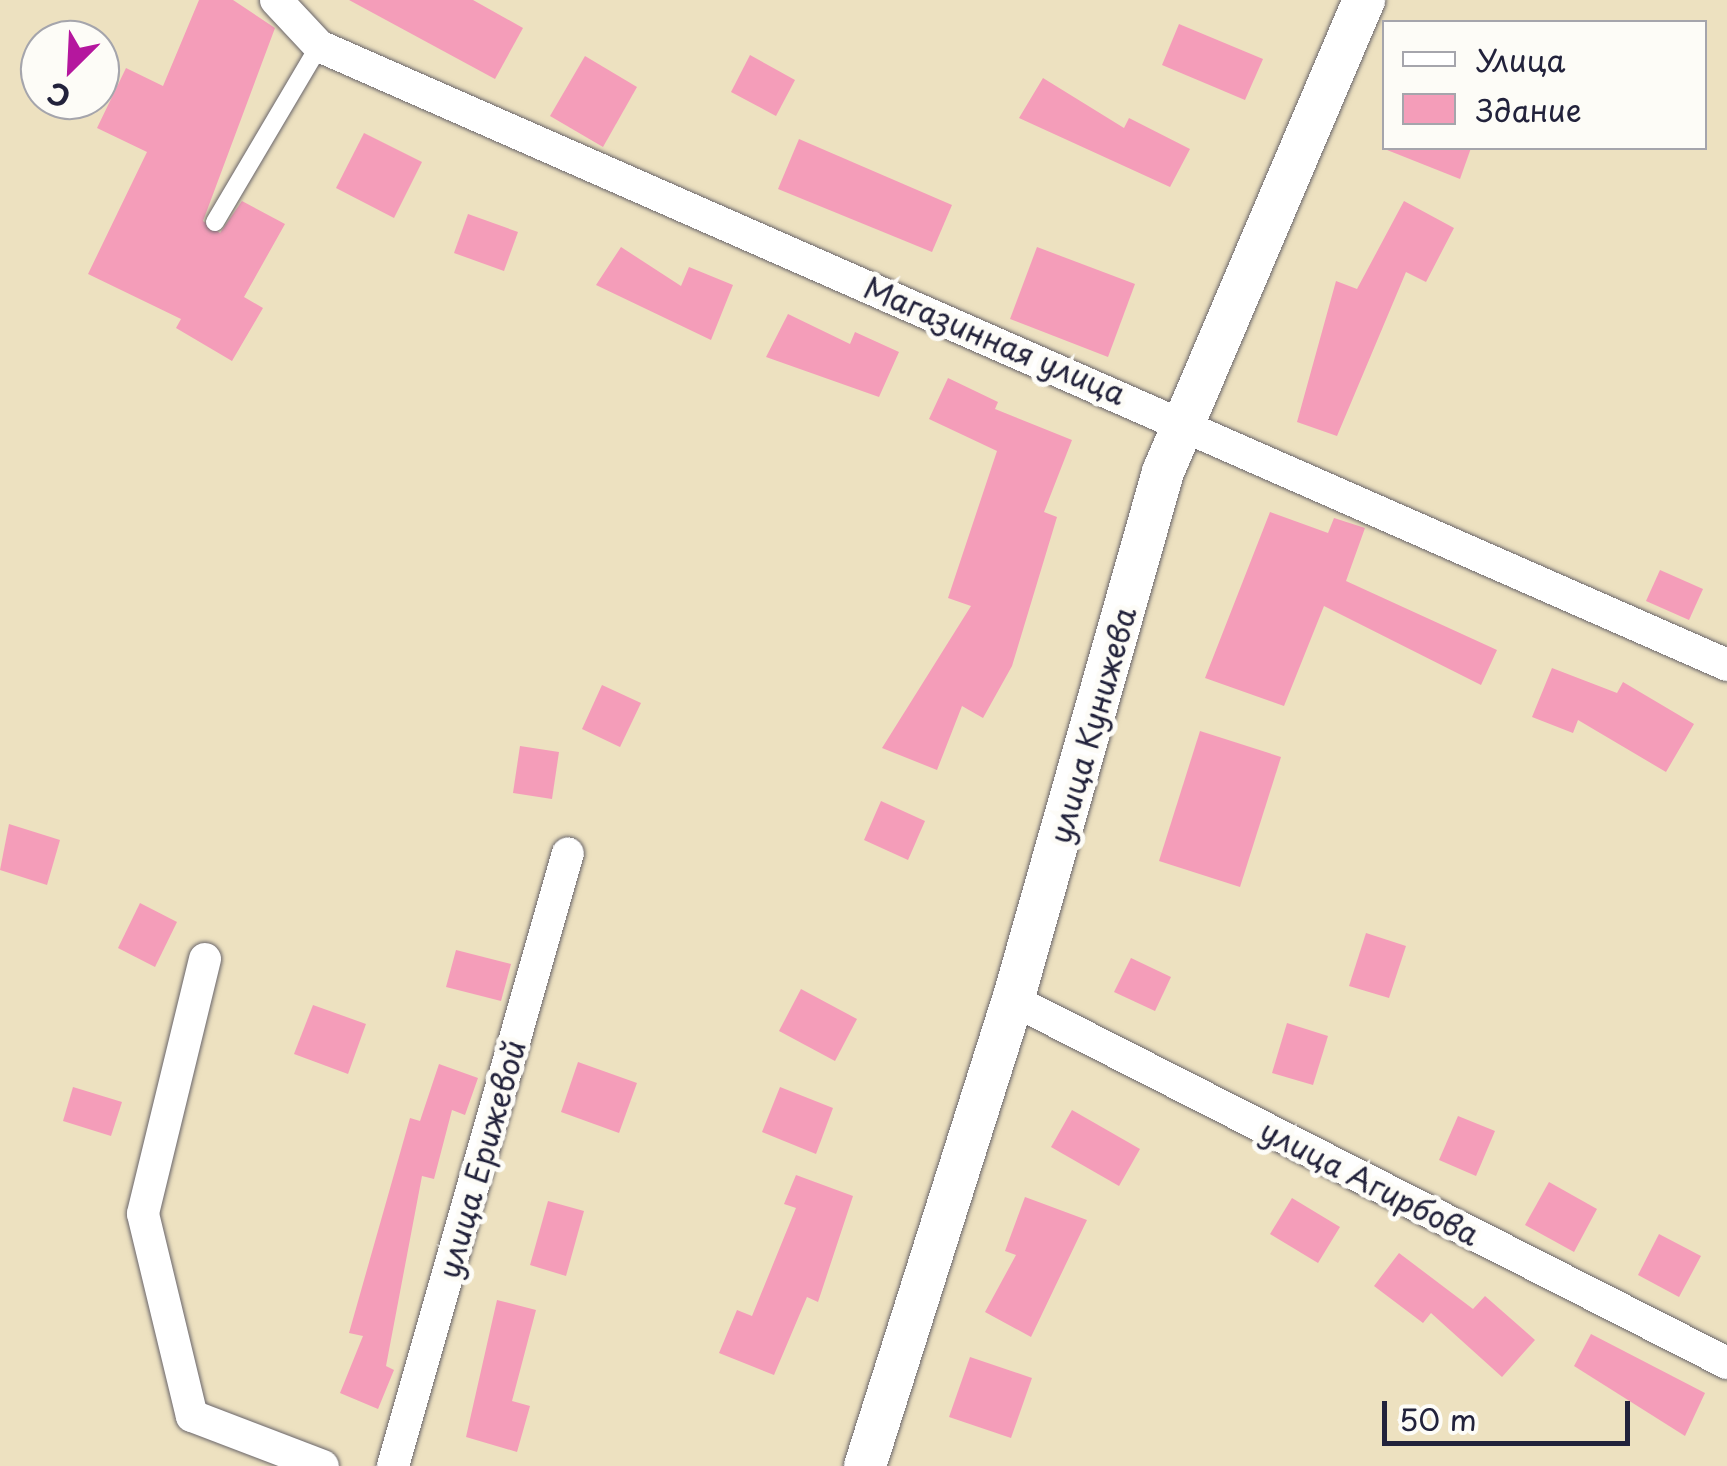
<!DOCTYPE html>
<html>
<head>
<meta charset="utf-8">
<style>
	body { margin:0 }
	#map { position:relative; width:1727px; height:1466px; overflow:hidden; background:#ede1c0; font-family:"Playpen Sans",sans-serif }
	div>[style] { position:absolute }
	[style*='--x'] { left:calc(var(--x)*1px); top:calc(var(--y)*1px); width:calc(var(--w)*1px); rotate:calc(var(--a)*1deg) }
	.building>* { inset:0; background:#f49db9 }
	.roads { filter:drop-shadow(0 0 2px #69656a) drop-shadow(0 0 2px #69656a) }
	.service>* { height:18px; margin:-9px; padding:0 9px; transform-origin:9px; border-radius:9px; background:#fff }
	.minor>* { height:32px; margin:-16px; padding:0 16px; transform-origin:16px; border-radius:16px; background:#fff }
	.tertiary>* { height:42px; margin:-21px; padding:0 21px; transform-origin:21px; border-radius:21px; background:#fff }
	span { translate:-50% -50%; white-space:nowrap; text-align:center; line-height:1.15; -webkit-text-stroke:10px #fdfcf7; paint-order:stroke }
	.street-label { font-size:30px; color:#22223b }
	.legend { position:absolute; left:1382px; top:20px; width:325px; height:130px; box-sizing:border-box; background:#fdfcf7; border:2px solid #a5a5ac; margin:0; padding:12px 18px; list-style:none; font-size:30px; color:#22223b }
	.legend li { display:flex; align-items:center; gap:20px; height:50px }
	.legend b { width:50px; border:2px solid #a5a5ac }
	.north { position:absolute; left:20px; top:20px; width:100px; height:100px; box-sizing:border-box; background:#fdfcf7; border:2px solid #a5a5ac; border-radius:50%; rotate:204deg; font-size:28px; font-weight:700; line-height:40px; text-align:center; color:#22223b }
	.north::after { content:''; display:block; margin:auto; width:35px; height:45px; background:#b5179e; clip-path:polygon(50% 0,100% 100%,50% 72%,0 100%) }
	.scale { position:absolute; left:1382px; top:1401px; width:248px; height:45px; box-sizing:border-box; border:5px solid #22223b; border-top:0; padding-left:12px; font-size:30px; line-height:35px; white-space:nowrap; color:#22223b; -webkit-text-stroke:8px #fdfcf7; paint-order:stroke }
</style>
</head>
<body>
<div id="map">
	<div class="building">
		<i style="clip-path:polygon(199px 0,233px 0,275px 28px,203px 221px,220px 233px,242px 201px,285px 224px,244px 297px,263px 308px,232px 361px,176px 328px,181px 319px,88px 274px,147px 152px,97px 128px,126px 68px,163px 86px)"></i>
		<i style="clip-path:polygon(349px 0,473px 0,523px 28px,495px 79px)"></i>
		<i style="clip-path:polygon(1179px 24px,1263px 59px,1245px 100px,1162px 65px)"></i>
		<i style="clip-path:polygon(750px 55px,795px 80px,776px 116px,731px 92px)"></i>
		<i style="clip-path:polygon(585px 56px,637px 87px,603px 147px,550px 116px)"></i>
		<i style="clip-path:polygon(1043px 78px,1124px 128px,1129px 118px,1190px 149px,1170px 187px,1019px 118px)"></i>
		<i style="clip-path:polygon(364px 133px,422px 162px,394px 218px,336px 188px)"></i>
		<i style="clip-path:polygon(799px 139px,952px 205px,932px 252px,778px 189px)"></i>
		<i style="clip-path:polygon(1382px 148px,1471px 148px,1460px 179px)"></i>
		<i style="clip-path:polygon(1404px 201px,1454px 228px,1426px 282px,1406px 272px,1337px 436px,1297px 422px,1336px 281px,1357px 289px)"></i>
		<i style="clip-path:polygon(468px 214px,518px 232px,504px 271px,454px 253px)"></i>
		<i style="clip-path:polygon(621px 247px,681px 286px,689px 267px,733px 285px,711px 340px,596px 285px)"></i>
		<i style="clip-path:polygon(1037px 247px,1135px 284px,1108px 357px,1010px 319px)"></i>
		<i style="clip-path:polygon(788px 314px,850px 344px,855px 332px,899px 352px,879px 397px,766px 357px)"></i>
		<i style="clip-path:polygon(948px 378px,998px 402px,995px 409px,1072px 440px,1044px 512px,1057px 517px,1012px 666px,983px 718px,962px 706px,937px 770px,882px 748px,971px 606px,948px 598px,997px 451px,929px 419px)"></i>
		<i style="clip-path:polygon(1270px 512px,1328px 533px,1334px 518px,1365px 528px,1346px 581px,1497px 650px,1481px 685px,1324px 606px,1284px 706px,1205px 678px)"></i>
		<i style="clip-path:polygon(1660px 570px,1703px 589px,1689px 620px,1646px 601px)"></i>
		<i style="clip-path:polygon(1552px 668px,1617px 693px,1623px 682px,1694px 724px,1666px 772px,1578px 720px,1573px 733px,1532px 717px)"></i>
		<i style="clip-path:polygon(602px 685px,641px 703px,620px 747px,582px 729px)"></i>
		<i style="clip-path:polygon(1200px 731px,1281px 757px,1240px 887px,1159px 861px)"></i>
		<i style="clip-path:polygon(520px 746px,559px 752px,552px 799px,513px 793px)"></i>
		<i style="clip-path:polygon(881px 801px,925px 821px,908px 860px,864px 840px)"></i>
		<i style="clip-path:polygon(9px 824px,60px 840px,47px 885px,0 870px)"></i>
		<i style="clip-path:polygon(140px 903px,177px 922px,155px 967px,118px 948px)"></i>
		<i style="clip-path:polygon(1366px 933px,1406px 946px,1389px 998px,1349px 986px)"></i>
		<i style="clip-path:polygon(456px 950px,511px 964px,501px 1001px,446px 987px)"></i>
		<i style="clip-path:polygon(1131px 958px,1171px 977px,1155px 1011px,1114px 992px)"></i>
		<i style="clip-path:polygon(801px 989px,857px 1019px,835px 1061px,779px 1031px)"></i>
		<i style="clip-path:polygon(313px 1005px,366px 1024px,348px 1074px,294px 1054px)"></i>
		<i style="clip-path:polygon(1287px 1023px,1328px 1036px,1313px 1085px,1272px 1073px)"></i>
		<i style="clip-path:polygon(578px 1062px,637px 1083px,619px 1133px,561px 1112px)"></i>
		<i style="clip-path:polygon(439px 1064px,478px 1078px,465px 1115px,452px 1110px,434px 1179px,422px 1176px,386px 1366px,394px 1370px,378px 1409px,340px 1393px,363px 1336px,349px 1333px,410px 1118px,420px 1121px)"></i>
		<i style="clip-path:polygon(73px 1087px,122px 1102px,111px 1136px,63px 1121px)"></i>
		<i style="clip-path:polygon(780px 1087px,833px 1108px,816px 1154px,762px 1132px)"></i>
		<i style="clip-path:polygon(1072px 1110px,1140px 1149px,1119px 1186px,1051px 1147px)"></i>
		<i style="clip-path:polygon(1458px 1116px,1495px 1131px,1476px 1176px,1439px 1160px)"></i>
		<i style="clip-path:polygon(796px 1175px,853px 1196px,818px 1302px,807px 1297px,774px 1375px,719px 1353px,737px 1310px,752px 1316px,796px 1208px,784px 1204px)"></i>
		<i style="clip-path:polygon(1549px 1182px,1597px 1209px,1574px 1252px,1525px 1225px)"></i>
		<i style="clip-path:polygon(1025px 1197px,1087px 1220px,1031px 1337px,985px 1312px,1016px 1255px,1005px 1251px)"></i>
		<i style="clip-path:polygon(1292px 1198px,1340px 1227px,1318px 1263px,1270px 1234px)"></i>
		<i style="clip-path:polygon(548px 1201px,584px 1211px,566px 1276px,530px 1265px)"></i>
		<i style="clip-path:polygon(1659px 1234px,1701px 1256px,1679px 1297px,1638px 1275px)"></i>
		<i style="clip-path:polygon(1399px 1253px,1473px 1309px,1485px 1296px,1535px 1340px,1502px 1377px,1431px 1313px,1423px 1323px,1374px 1286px)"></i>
		<i style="clip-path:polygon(497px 1300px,536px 1310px,512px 1401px,530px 1406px,517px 1452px,466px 1437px)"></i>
		<i style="clip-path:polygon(1591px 1334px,1705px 1393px,1685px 1436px,1574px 1366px)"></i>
		<i style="clip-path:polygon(970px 1357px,1032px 1378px,1011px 1438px,949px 1417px)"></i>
	</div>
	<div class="roads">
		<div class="service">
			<i style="--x:215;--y:222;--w:204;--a:-59.4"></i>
		</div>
		<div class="minor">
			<i style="--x:276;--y:0;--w:63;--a:46.9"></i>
			<i style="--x:319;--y:46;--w:1538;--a:23.73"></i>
			<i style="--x:205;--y:959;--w:262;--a:103.7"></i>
			<i style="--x:143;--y:1214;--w:208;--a:76.4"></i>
			<i style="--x:192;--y:1416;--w:140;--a:20.9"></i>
			<i style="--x:1013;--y:1000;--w:801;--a:26.95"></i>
			<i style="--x:393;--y:1466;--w:637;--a:-74.07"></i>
		</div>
		<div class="tertiary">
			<i style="--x:865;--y:1466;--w:489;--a:-72.4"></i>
			<i style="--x:1013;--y:1000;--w:549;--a:-74.14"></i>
			<i style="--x:1163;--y:472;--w:513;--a:-66.93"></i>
		</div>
	</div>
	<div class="street-label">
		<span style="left:995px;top:340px;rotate:23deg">Магазинная улица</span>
		<span style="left:1092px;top:725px;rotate:-74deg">улица Кунижева</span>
		<span style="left:481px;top:1159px;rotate:-74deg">улица Ерижевой</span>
		<span style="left:1370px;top:1182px;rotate:27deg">улица Агирбова</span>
	</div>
	<ul class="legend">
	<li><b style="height:12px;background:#fff"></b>Улица</li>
	<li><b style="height:28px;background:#f49db9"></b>Здание</li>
	</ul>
	<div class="north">С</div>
	<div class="scale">50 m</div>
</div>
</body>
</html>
